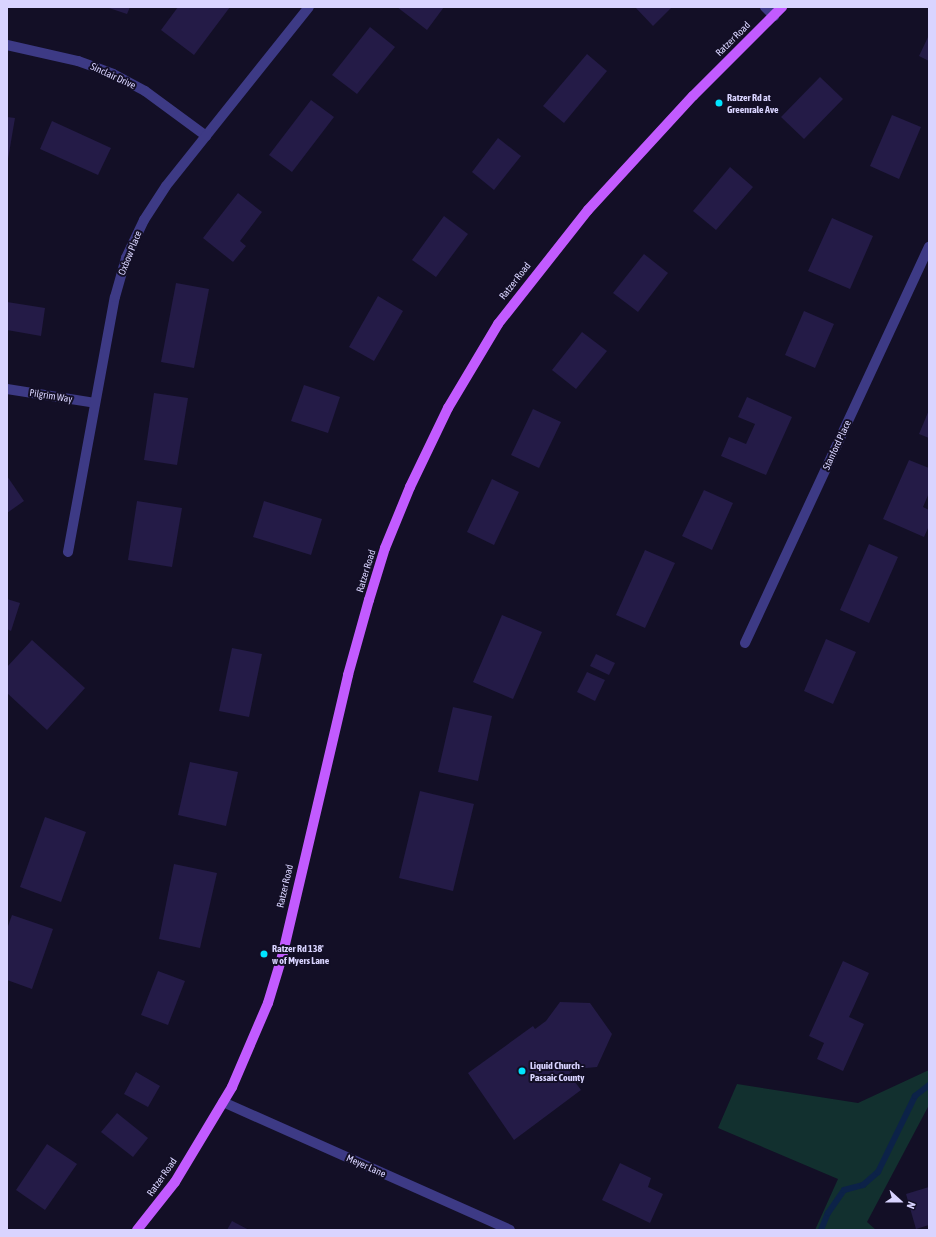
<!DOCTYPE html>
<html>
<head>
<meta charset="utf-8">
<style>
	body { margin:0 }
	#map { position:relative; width:936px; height:1237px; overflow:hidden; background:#130f26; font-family:"Asap Condensed",sans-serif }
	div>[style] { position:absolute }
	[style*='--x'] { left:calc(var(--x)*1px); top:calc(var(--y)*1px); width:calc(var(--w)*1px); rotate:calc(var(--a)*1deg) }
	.green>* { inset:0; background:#12302f }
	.stream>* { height:6px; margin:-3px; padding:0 3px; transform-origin:3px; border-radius:3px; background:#0c2248 }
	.building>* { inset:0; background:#241b47 }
	.minor>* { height:10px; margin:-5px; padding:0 5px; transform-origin:5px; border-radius:5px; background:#3d3a85 }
	.tertiary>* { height:10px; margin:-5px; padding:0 5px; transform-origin:5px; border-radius:5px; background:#3d3a85 }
	.primary>* { height:10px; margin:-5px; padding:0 5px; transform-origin:5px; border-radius:5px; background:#c25bff }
	.dots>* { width:11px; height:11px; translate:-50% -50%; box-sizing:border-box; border:2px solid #130f26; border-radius:50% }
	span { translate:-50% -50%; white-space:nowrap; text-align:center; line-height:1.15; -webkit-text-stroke:4px #130f26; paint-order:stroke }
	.street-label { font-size:10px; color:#d9d4ff }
	.poi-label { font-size:10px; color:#d9d4ff; font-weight:700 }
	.left { translate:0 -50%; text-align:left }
	.frame { position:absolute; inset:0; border:8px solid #d9d4ff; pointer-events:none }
	.north { position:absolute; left:880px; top:1181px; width:40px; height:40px; -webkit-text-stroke:3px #130f26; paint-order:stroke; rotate:111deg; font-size:11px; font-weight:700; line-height:16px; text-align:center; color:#d9d4ff }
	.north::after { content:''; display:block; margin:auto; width:14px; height:18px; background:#d9d4ff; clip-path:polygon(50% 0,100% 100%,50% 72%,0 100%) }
</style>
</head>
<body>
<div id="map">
	<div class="green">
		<i style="clip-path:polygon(929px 1070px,929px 1105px,867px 1222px,876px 1230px,815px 1230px,838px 1179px,718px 1128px,737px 1084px,858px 1103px)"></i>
	</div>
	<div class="stream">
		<i style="--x:821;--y:1230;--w:18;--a:-68"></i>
		<i style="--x:828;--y:1213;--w:28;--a:-55"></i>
		<i style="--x:844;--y:1190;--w:20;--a:-15"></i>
		<i style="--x:863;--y:1185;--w:20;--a:-41"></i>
		<i style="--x:878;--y:1172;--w:85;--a:-64"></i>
		<i style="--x:915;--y:1096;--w:18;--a:-38"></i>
	</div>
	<div class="building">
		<i style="clip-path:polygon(106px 7px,130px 7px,127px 14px)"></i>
		<i style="clip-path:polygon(178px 7px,230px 7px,194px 55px,161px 30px)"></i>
		<i style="clip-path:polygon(397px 7px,444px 7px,427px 30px)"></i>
		<i style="clip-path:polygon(635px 7px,672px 7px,653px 26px)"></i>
		<i style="clip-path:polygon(370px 27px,395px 47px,357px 94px,332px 75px)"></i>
		<i style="clip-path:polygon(929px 35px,929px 61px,919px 56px)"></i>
		<i style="clip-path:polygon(587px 54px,607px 71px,564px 123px,543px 106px)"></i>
		<i style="clip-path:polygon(820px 77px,843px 99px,804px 139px,781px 117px)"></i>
		<i style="clip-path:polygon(311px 100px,334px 117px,292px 172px,269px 155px)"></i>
		<i style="clip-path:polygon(892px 115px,921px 127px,899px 179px,870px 166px)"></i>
		<i style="clip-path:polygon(7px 117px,15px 118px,8px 159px,7px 159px)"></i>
		<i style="clip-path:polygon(52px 121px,111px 148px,98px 175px,40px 149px)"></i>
		<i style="clip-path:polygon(498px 138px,521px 156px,494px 190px,472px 172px)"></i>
		<i style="clip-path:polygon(730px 167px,753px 187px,716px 230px,693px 211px)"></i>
		<i style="clip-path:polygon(238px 193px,262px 212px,240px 241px,246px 246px,233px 262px,203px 238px)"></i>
		<i style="clip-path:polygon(444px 216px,468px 234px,436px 277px,412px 260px)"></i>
		<i style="clip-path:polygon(832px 218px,873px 236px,850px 289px,808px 271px)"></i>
		<i style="clip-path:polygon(644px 254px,668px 273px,638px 312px,613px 293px)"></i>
		<i style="clip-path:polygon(176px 283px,209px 289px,194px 368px,161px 362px)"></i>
		<i style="clip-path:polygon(378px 296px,403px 311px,374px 361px,349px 347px)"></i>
		<i style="clip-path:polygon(7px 302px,45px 308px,41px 336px,7px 330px)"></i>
		<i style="clip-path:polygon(804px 311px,834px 324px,815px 368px,785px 355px)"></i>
		<i style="clip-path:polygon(582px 332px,607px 351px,576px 389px,552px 370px)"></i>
		<i style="clip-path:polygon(304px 385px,340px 397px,328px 433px,291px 421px)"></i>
		<i style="clip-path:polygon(154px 393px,188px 398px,177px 465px,144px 460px)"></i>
		<i style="clip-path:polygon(747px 397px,792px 417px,766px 475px,721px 456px,729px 437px,746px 444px,755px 424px,738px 417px)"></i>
		<i style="clip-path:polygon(533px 409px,561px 422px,539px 468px,511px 455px)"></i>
		<i style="clip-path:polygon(929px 410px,929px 438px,919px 434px)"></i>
		<i style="clip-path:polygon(909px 460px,929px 468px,929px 493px,923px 507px,929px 510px,929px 526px,924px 537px,883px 519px)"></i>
		<i style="clip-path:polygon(7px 476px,24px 501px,7px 513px)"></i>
		<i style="clip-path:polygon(492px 479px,519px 492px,494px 545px,467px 532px)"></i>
		<i style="clip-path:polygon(704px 490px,733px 503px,712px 550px,682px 536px)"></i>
		<i style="clip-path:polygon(137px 501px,182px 508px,172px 567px,128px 560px)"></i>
		<i style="clip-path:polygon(264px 501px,322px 519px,311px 555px,253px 537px)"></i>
		<i style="clip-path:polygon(869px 544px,898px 557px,869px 623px,840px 610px)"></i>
		<i style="clip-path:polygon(645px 550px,675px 563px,645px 628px,616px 615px)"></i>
		<i style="clip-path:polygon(7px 599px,20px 603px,11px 631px,7px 629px)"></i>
		<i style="clip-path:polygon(502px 615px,542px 632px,513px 699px,473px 682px)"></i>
		<i style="clip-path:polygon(826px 639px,856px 652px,833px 704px,804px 691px)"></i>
		<i style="clip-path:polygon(32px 640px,85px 688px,47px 730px,7px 693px,7px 667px)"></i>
		<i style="clip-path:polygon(232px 648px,262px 654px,249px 717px,219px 711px)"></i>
		<i style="clip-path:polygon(596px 654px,615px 663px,609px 675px,590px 666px)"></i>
		<i style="clip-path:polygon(587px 672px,605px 680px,595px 701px,577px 692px)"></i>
		<i style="clip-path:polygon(453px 707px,492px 716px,478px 781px,438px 772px)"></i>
		<i style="clip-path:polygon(190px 762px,238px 772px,226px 826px,178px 815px)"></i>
		<i style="clip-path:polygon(420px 791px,474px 804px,453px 891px,399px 878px)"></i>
		<i style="clip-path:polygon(45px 817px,86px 832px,61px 902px,20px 887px)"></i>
		<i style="clip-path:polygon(174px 864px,217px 873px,200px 948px,159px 939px)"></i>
		<i style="clip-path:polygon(12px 915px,53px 929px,32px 989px,7px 980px,7px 929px)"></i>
		<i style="clip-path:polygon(843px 961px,869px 973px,849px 1017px,864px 1024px,843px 1071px,817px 1059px,824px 1043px,809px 1036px)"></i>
		<i style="clip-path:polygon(158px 971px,185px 981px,168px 1025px,141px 1015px)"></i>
		<i style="clip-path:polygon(560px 1002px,590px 1003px,612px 1034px,597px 1067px,575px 1069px,569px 1074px,581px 1090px,514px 1140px,468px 1073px,533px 1026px,535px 1029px,546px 1021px)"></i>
		<i style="clip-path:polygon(136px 1072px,160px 1086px,148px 1107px,124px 1094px)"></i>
		<i style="clip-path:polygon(117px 1113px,148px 1138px,133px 1157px,101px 1132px)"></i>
		<i style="clip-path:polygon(47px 1144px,77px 1164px,45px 1210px,16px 1190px)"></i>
		<i style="clip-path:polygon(620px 1163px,651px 1178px,648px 1187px,663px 1194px,650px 1223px,602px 1200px)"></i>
		<i style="clip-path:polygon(929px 1187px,929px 1225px,916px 1229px,906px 1194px)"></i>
		<i style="clip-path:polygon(232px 1221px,249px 1230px,227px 1230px)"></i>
	</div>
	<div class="minor">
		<i style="--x:7;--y:45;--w:73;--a:12.7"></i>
		<i style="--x:78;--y:61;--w:37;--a:20"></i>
		<i style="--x:113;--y:74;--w:36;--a:28"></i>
		<i style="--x:145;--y:91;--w:76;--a:36.4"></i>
		<i style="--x:7;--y:389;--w:89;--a:9"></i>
		<i style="--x:68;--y:552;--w:259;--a:-79.6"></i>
		<i style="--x:115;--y:297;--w:41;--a:-74.2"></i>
		<i style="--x:126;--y:258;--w:42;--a:-64.7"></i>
		<i style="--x:144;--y:220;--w:40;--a:-57.1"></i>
		<i style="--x:166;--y:186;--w:229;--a:-51.4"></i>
		<i style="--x:745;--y:643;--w:437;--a:-65.1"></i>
		<i style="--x:223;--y:1102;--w:314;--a:24"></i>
	</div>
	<div class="tertiary">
		<i style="--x:765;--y:7;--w:13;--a:45"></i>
	</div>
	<div class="primary">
		<i style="--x:137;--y:1230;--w:61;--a:-51.6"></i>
		<i style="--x:175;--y:1182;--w:111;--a:-59"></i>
		<i style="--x:232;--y:1087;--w:91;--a:-66.8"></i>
		<i style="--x:268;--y:1003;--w:48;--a:-73.1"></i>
		<i style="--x:282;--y:957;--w:290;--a:-76.8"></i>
		<i style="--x:348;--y:675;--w:78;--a:-74.4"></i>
		<i style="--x:369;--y:600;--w:54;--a:-72.9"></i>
		<i style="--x:385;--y:548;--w:66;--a:-67.7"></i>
		<i style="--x:410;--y:487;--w:88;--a:-64.3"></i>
		<i style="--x:448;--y:408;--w:98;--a:-59.2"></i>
		<i style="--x:498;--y:324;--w:145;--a:-51.7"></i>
		<i style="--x:588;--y:210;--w:155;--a:-47.4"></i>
		<i style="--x:693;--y:96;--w:126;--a:-45"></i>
	</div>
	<div class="dots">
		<i style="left:719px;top:103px;background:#00e5ff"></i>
		<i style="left:264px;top:954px;background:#00e5ff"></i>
		<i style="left:522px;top:1071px;background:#00e5ff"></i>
	</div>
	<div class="street-label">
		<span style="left:733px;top:39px;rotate:-45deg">Ratzer Road</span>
		<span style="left:113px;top:76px;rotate:25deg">Sinclair Drive</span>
		<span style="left:130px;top:253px;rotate:-68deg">Oxbow Place</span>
		<span style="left:515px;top:281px;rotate:-52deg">Ratzer Road</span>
		<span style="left:51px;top:396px;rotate:9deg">Pilgrim Way</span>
		<span style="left:837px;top:445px;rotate:-65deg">Stanford Place</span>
		<span style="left:366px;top:571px;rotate:-73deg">Ratzer Road</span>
		<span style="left:285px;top:886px;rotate:-77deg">Ratzer Road</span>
		<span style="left:366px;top:1166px;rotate:24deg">Meyer Lane</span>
		<span style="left:162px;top:1177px;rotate:-55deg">Ratzer Road</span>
	</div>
	<div class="poi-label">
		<span class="left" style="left:727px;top:103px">Ratzer Rd at<br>Greenrale Ave</span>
		<span class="left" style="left:272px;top:954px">Ratzer Rd 138'<br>w of Myers Lane</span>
		<span class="left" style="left:530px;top:1071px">Liquid Church -<br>Passaic County</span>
	</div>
	<div class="frame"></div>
	<div class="north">N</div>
</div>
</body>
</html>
